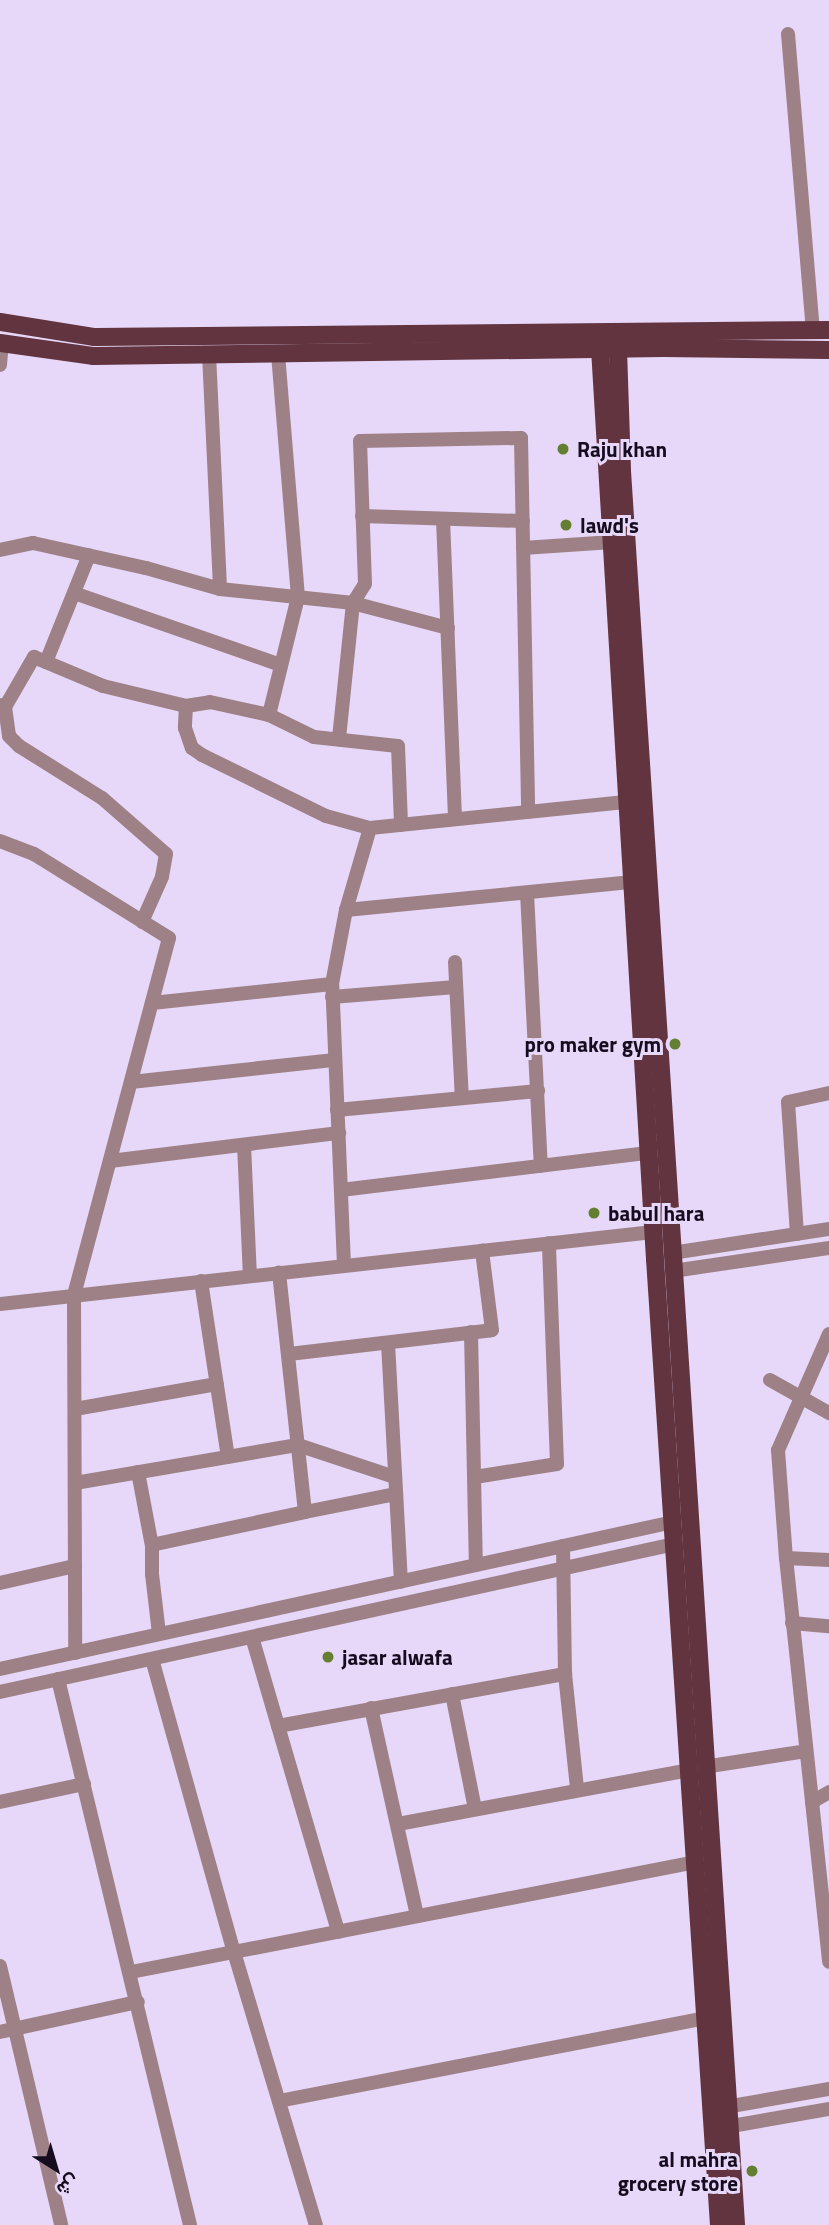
<!DOCTYPE html>
<html>
<head>
<meta charset="utf-8">
<style>
	body { margin:0 }
	#map { position:relative; width:829px; height:2225px; overflow:hidden; background:#e7d8f9; font-family:"Titillium Web",Vazirmatn,sans-serif }
	div>[style] { position:absolute }
	[style*='--x'] { left:calc(var(--x)*1px); top:calc(var(--y)*1px); width:calc(var(--w)*1px); rotate:calc(var(--a)*1deg) }
	.minor>* { height:14px; margin:-7px; padding:0 7px; transform-origin:7px; border-radius:7px; background:#9d8186 }
	.major>* { height:18px; margin:-9px; padding:0 9px; transform-origin:9px; border-radius:9px; background:#62343f }
	.dots>* { width:19px; height:19px; translate:-50% -50%; box-sizing:border-box; border:4px solid #e7d8f9; border-radius:50% }
	span { translate:-50% -50%; white-space:nowrap; text-align:center; line-height:1.15; -webkit-text-stroke:6px #e7d8f9; paint-order:stroke }
	.poi-label { font-size:21px; color:#150c1f; font-weight:700 }
	.left { translate:0 -50%; text-align:left }
	.right { translate:-100% -50%; text-align:right }
	.north { position:absolute; left:21px; top:2134px; width:70px; height:70px; -webkit-text-stroke:5px #e7d8f9; paint-order:stroke; rotate:143deg; font-size:19px; font-weight:700; line-height:28px; text-align:center; color:#150c1f }
	.north::after { content:''; display:block; margin:auto; width:24px; height:32px; background:#150c1f; clip-path:polygon(50% 0,100% 100%,50% 72%,0 100%) }
</style>
</head>
<body>
<div id="map">
	<div class="minor">
		<i style="--x:788;--y:34;--w:296;--a:85.2"></i>
		<i style="--x:209;--y:354;--w:235;--a:87.3"></i>
		<i style="--x:0;--y:365;--w:21;--a:-85"></i>
		<i style="--x:362;--y:516;--w:161;--a:1.8"></i>
		<i style="--x:443;--y:519;--w:300;--a:87.7"></i>
		<i style="--x:523;--y:548;--w:90;--a:-3.8"></i>
		<i style="--x:0;--y:550;--w:34;--a:-12"></i>
		<i style="--x:33;--y:543;--w:116;--a:12.5"></i>
		<i style="--x:146;--y:568;--w:77;--a:15.8"></i>
		<i style="--x:220;--y:589;--w:134;--a:6"></i>
		<i style="--x:353;--y:603;--w:137;--a:95.9"></i>
		<i style="--x:74;--y:593;--w:219;--a:19.2"></i>
		<i style="--x:448;--y:628;--w:98;--a:-165.3"></i>
		<i style="--x:353;--y:603;--w:22;--a:-58"></i>
		<i style="--x:365;--y:584;--w:143;--a:-92"></i>
		<i style="--x:360;--y:441;--w:161;--a:-1.1"></i>
		<i style="--x:521;--y:438;--w:374;--a:88.9"></i>
		<i style="--x:46;--y:662;--w:115;--a:-68.1"></i>
		<i style="--x:0;--y:705;--w:5;--a:22"></i>
		<i style="--x:5;--y:707;--w:58;--a:-59.9"></i>
		<i style="--x:34;--y:657;--w:75;--a:22.8"></i>
		<i style="--x:103;--y:686;--w:85;--a:13.5"></i>
		<i style="--x:186;--y:706;--w:24;--a:-9"></i>
		<i style="--x:210;--y:702;--w:60;--a:12.4"></i>
		<i style="--x:269;--y:715;--w:50;--a:26.1"></i>
		<i style="--x:314;--y:737;--w:84;--a:6.1"></i>
		<i style="--x:398;--y:746;--w:79;--a:87.8"></i>
		<i style="--x:186;--y:706;--w:22;--a:93"></i>
		<i style="--x:185;--y:728;--w:21;--a:71"></i>
		<i style="--x:192;--y:748;--w:12;--a:35"></i>
		<i style="--x:202;--y:755;--w:138;--a:26.2"></i>
		<i style="--x:326;--y:816;--w:46;--a:15.3"></i>
		<i style="--x:5;--y:707;--w:29;--a:82"></i>
		<i style="--x:9;--y:736;--w:14;--a:45"></i>
		<i style="--x:19;--y:746;--w:98;--a:32.1"></i>
		<i style="--x:102;--y:798;--w:85;--a:41.2"></i>
		<i style="--x:166;--y:854;--w:23;--a:100"></i>
		<i style="--x:162;--y:877;--w:49;--a:114"></i>
		<i style="--x:269;--y:715;--w:122;--a:-76.2"></i>
		<i style="--x:298;--y:597;--w:245;--a:-94.7"></i>
		<i style="--x:0;--y:841;--w:36;--a:21"></i>
		<i style="--x:34;--y:854;--w:159;--a:31.9"></i>
		<i style="--x:169;--y:938;--w:368;--a:104.9"></i>
		<i style="--x:74;--y:1294;--w:359;--a:89.8"></i>
		<i style="--x:527;--y:893;--w:273;--a:87.1"></i>
		<i style="--x:346;--y:910;--w:288;--a:-5.6"></i>
		<i style="--x:455;--y:962;--w:136;--a:87.1"></i>
		<i style="--x:332;--y:997;--w:124;--a:-4.6"></i>
		<i style="--x:152;--y:1003;--w:181;--a:-6"></i>
		<i style="--x:131;--y:1082;--w:205;--a:-6.2"></i>
		<i style="--x:337;--y:1110;--w:202;--a:-5.4"></i>
		<i style="--x:244;--y:1145;--w:131;--a:87.4"></i>
		<i style="--x:110;--y:1161;--w:231;--a:-7"></i>
		<i style="--x:341;--y:1190;--w:309;--a:-6.9"></i>
		<i style="--x:797;--y:1234;--w:132;--a:-93.9"></i>
		<i style="--x:788;--y:1102;--w:42;--a:-12.4"></i>
		<i style="--x:672;--y:1253;--w:159;--a:-8.7"></i>
		<i style="--x:344;--y:1265;--w:281;--a:-92.4"></i>
		<i style="--x:332;--y:984;--w:75;--a:-79.3"></i>
		<i style="--x:346;--y:910;--w:85;--a:-73.7"></i>
		<i style="--x:370;--y:828;--w:259;--a:-5.8"></i>
		<i style="--x:673;--y:1271;--w:158;--a:-8.4"></i>
		<i style="--x:201;--y:1281;--w:178;--a:81.3"></i>
		<i style="--x:0;--y:1304;--w:657;--a:-6.29"></i>
		<i style="--x:471;--y:1332;--w:233;--a:88.8"></i>
		<i style="--x:829;--y:1334;--w:127;--a:113.7"></i>
		<i style="--x:778;--y:1450;--w:108;--a:85.8"></i>
		<i style="--x:786;--y:1558;--w:406;--a:83.9"></i>
		<i style="--x:388;--y:1343;--w:239;--a:86.9"></i>
		<i style="--x:289;--y:1354;--w:204;--a:-6.7"></i>
		<i style="--x:492;--y:1330;--w:80;--a:-97.2"></i>
		<i style="--x:770;--y:1380;--w:68;--a:29.2"></i>
		<i style="--x:75;--y:1409;--w:144;--a:-10"></i>
		<i style="--x:138;--y:1472;--w:75;--a:79.3"></i>
		<i style="--x:152;--y:1546;--w:28;--a:90"></i>
		<i style="--x:152;--y:1574;--w:60;--a:83.3"></i>
		<i style="--x:475;--y:1477;--w:83;--a:-9"></i>
		<i style="--x:557;--y:1464;--w:221;--a:-92.1"></i>
		<i style="--x:75;--y:1483;--w:226;--a:-9.7"></i>
		<i style="--x:298;--y:1445;--w:102;--a:18.3"></i>
		<i style="--x:305;--y:1512;--w:93;--a:-11.2"></i>
		<i style="--x:156;--y:1544;--w:152;--a:-12.1"></i>
		<i style="--x:305;--y:1512;--w:241;--a:-96.2"></i>
		<i style="--x:563;--y:1546;--w:128;--a:89.1"></i>
		<i style="--x:565;--y:1674;--w:115;--a:84"></i>
		<i style="--x:786;--y:1558;--w:43;--a:2.7"></i>
		<i style="--x:0;--y:1583;--w:77;--a:-12.8"></i>
		<i style="--x:792;--y:1623;--w:37;--a:5"></i>
		<i style="--x:252;--y:1637;--w:307;--a:73.7"></i>
		<i style="--x:152;--y:1659;--w:304;--a:74.4"></i>
		<i style="--x:234;--y:1952;--w:285;--a:73.3"></i>
		<i style="--x:0;--y:1669;--w:689;--a:-12.32"></i>
		<i style="--x:58;--y:1679;--w:562;--a:76.41"></i>
		<i style="--x:0;--y:1692;--w:690;--a:-12.38"></i>
		<i style="--x:452;--y:1694;--w:117;--a:78.7"></i>
		<i style="--x:371;--y:1708;--w:213;--a:77.5"></i>
		<i style="--x:278;--y:1726;--w:292;--a:-10.3"></i>
		<i style="--x:704;--y:1767;--w:103;--a:-8.9"></i>
		<i style="--x:0;--y:1802;--w:86;--a:-12.1"></i>
		<i style="--x:812;--y:1802;--w:20;--a:-30"></i>
		<i style="--x:398;--y:1824;--w:297;--a:-10.5"></i>
		<i style="--x:0;--y:1966;--w:266;--a:76.7"></i>
		<i style="--x:131;--y:1972;--w:576;--a:-11.02"></i>
		<i style="--x:0;--y:2032;--w:141;--a:-12.3"></i>
		<i style="--x:279;--y:2101;--w:434;--a:-11"></i>
		<i style="--x:720;--y:2108;--w:111;--a:-9.9"></i>
		<i style="--x:720;--y:2128;--w:111;--a:-9.9"></i>
	</div>
	<div class="major">
		<i style="--x:0;--y:322;--w:96;--a:9"></i>
		<i style="--x:95;--y:337;--w:734;--a:-0.55"></i>
		<i style="--x:0;--y:343;--w:95;--a:7.9"></i>
		<i style="--x:94;--y:356;--w:569;--a:-0.81"></i>
		<i style="--x:663;--y:348;--w:166;--a:0.7"></i>
		<i style="--x:600;--y:349;--w:912;--a:86.54"></i>
		<i style="--x:655;--y:1259;--w:968;--a:86.21"></i>
		<i style="--x:618;--y:349;--w:122;--a:88.1"></i>
		<i style="--x:622;--y:471;--w:1758;--a:86.28"></i>
	</div>
	<div class="dots">
		<i style="left:563px;top:449px;background:#657f32"></i>
		<i style="left:566px;top:525px;background:#657f32"></i>
		<i style="left:675px;top:1044px;background:#657f32"></i>
		<i style="left:594px;top:1213px;background:#657f32"></i>
		<i style="left:328px;top:1657px;background:#657f32"></i>
		<i style="left:752px;top:2171px;background:#657f32"></i>
	</div>
	<div class="poi-label">
		<span class="left" style="left:577px;top:449px">Raju khan</span>
		<span class="left" style="left:580px;top:525px">lawd's</span>
		<span class="right" style="left:661px;top:1044px">pro maker gym</span>
		<span class="left" style="left:608px;top:1213px">babul hara</span>
		<span class="left" style="left:342px;top:1657px">jasar alwafa</span>
		<span class="right" style="left:738px;top:2171px">al mahra<br>grocery store</span>
	</div>
	<div class="north">ش</div>
</div>
</body>
</html>
